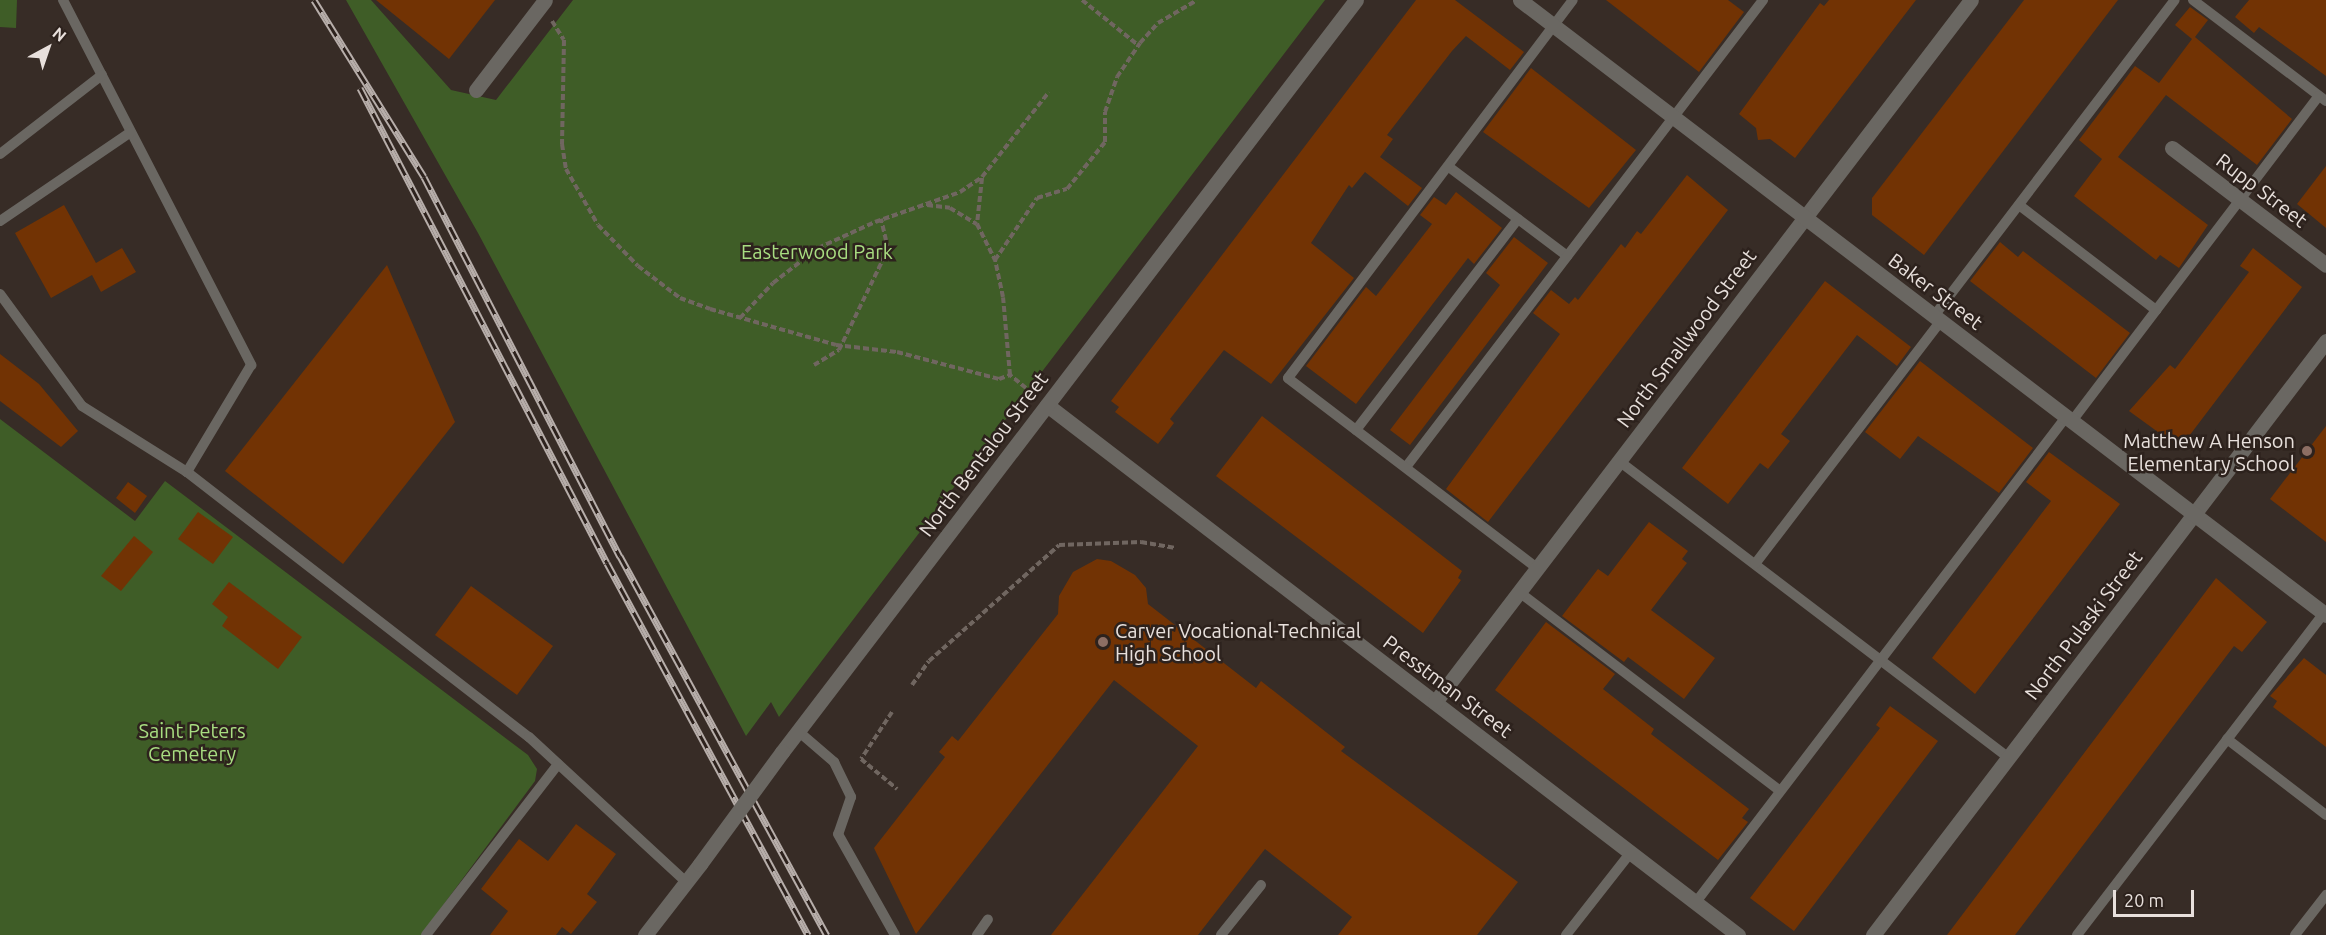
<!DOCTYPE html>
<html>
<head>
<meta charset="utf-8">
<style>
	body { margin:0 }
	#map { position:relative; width:2326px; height:935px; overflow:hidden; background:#372c26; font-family:Ubuntu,sans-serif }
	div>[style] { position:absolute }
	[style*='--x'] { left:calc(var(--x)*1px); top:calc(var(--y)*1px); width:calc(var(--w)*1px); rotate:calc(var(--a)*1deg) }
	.green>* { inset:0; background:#3f5d27 }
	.building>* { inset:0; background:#723304 }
	.path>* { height:4px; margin-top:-2px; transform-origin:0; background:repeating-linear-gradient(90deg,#706660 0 6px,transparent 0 9px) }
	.service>* { height:10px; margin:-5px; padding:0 5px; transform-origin:5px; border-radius:5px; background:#6a6762 }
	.minor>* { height:15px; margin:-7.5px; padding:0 7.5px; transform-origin:7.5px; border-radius:7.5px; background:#6a6762 }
	.tertiary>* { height:15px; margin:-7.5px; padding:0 7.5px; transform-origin:7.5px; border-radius:7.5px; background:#6a6762 }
	.rail>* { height:7px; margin-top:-3.5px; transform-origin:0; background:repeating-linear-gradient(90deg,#2d221d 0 14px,#b7aeaa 0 28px); box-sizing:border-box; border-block:2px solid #b7aeaa }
	.tertiary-bridge>* { height:15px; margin:-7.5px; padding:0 7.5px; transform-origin:7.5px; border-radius:7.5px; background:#6a6762 }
	.dots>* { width:16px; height:16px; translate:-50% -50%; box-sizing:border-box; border:3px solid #2d221d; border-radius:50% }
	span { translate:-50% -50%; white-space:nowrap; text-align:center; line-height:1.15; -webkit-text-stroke:5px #2d221d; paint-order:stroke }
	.street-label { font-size:20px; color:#e8e0dc }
	.park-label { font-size:20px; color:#a8dd81 }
	.poi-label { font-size:20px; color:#e8e0dc }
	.right { translate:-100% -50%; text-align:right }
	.left { translate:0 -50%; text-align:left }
	.north { position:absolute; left:18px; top:18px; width:60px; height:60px; -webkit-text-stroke:4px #2d221d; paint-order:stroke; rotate:40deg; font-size:16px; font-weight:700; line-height:24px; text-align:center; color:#e8e0dc }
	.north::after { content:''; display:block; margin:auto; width:21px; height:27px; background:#e8e0dc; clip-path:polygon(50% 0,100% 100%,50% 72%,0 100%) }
	.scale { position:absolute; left:2113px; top:890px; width:81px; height:27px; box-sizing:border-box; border:3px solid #e8e0dc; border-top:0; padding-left:8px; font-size:18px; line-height:21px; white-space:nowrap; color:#e8e0dc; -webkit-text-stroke:4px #2d221d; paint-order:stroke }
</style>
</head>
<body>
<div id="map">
	<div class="green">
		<i style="clip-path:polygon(0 0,17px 0,16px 28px,0 27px)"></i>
		<i style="clip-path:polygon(346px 0,371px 0,451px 90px,496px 100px,573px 0,1325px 0,779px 717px,771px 702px,746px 736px,478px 233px)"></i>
		<i style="clip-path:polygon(0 419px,135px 521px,165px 481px,528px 755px,537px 769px,535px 781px,421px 935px,0 935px)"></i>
	</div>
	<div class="building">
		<i style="clip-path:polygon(376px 0,495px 0,449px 59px)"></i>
		<i style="clip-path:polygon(1416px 0,1455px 0,1524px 52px,1510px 70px,1466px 36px,1452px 51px,1387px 135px,1393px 139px,1380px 157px,1422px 188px,1408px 206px,1365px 172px,1352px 188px,1349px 185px,1311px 243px,1354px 278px,1271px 384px,1224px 350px,1170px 419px,1174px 423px,1158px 444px,1115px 412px,1119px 407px,1111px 401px)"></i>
		<i style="clip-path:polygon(1606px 0,1728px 0,1744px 12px,1699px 72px)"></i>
		<i style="clip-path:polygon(1829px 0,1916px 0,1795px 158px,1770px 139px,1758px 140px,1756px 128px,1739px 114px,1820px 3px,1824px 6px)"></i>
		<i style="clip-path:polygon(2024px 0,2118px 0,1924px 255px,1872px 215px,1872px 198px)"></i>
		<i style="clip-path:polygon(2249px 0,2326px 0,2326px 76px,2259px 27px,2254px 33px,2235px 17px)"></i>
		<i style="clip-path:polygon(2190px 7px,2208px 20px,2195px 37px,2292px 119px,2257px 165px,2166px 95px,2118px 157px,2208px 225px,2179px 268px,2160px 255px,2156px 260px,2074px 196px,2102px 159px,2079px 140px,2135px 66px,2159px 83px,2192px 39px,2175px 25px)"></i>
		<i style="clip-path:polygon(1531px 68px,1636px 150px,1589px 208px,1483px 132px)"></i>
		<i style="clip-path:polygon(2326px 166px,2326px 228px,2297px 204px)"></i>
		<i style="clip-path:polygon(1687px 175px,1728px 210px,1488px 522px,1446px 489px,1560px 334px,1533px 313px,1551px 290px,1569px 304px,1575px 297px,1578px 300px,1621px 244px,1625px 248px,1637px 231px,1641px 234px)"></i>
		<i style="clip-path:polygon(1456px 192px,1502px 228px,1474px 264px,1468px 258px,1356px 404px,1306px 366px,1366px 287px,1376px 296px,1432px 224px,1420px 215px,1434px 197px,1446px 205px)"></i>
		<i style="clip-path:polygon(64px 205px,96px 263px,122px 248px,136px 272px,101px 292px,92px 275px,51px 298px,15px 233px)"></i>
		<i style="clip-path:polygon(1514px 237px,1548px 263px,1410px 445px,1390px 430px,1500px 285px,1486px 273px)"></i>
		<i style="clip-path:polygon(2000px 242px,2018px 257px,2023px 251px,2130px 333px,2096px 378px,1970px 281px)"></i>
		<i style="clip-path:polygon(2253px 248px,2302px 287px,2180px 448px,2129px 411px,2170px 365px,2175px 369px,2208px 326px,2249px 272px,2240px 266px)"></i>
		<i style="clip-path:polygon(387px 265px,455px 422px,343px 564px,225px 471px)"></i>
		<i style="clip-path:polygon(1825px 281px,1911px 347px,1897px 366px,1857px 335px,1781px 434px,1790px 441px,1768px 469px,1760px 463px,1728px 504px,1682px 468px)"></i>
		<i style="clip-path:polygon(0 354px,39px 384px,78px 431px,61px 447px,0 401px)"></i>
		<i style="clip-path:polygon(1920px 361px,2033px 448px,1999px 493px,1918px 436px,1900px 459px,1865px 432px)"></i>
		<i style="clip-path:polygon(1262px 416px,1462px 571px,1458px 578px,1461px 580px,1423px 633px,1216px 476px)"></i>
		<i style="clip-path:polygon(2326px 426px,2326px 542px,2270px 499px)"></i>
		<i style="clip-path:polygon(2049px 452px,2120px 504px,1975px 694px,1932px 658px,2051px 501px,2026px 482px)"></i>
		<i style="clip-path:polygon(128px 482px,147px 496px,135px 513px,116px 498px)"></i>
		<i style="clip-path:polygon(198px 512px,233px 537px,213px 564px,178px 539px)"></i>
		<i style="clip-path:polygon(1649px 522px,1688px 551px,1682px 559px,1687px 563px,1651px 610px,1715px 658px,1684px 699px,1628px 657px,1624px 662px,1562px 616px,1598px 569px,1608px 576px)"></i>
		<i style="clip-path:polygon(134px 536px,153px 552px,121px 591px,101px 576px)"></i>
		<i style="clip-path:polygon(1097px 559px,1111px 561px,1135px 575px,1146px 588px,1148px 604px,1256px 688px,1261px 681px,1345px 747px,1341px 751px,1518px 882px,1477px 935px,1338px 935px,1352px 917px,1265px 849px,1198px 935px,1051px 935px,1198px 746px,1114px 680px,916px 934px,874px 848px,945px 757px,939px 752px,952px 736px,958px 741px,1058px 614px,1059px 596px,1073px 572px)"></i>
		<i style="clip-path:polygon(2216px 578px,2267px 622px,2242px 652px,2234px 646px,2015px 935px,1947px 935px)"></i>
		<i style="clip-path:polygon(229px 582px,302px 637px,278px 669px,222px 626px,228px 617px,212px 604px)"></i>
		<i style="clip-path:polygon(471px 586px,553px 646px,517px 695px,435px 635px)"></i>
		<i style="clip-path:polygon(1546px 622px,1615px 674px,1603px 689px,1654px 729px,1651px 734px,1749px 809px,1742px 818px,1748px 822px,1718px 860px,1495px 690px)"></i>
		<i style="clip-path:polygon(2304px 658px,2326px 675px,2326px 747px,2273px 707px,2277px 701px,2270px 696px)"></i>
		<i style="clip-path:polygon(1890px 706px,1938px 741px,1794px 931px,1750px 898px,1880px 728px,1876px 725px)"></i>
		<i style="clip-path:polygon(576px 824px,616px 854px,587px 894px,597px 902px,571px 934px,562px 927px,556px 935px,490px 935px,508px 911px,481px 889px,519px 839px,548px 861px)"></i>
	</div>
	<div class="path">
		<i style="--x:1082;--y:0;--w:72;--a:38.8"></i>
		<i style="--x:552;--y:21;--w:22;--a:58"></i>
		<i style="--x:564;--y:40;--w:104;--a:91.1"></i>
		<i style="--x:562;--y:144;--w:25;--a:81"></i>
		<i style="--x:566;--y:169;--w:64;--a:60.3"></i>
		<i style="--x:598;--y:225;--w:57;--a:45.7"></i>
		<i style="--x:638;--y:266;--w:53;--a:37.3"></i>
		<i style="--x:680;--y:298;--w:32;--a:20"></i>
		<i style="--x:710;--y:309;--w:131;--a:15.9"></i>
		<i style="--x:836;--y:345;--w:61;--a:6.5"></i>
		<i style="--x:897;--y:352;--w:106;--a:14.8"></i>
		<i style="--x:999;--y:379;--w:12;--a:-20"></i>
		<i style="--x:982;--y:178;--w:46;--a:96.2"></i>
		<i style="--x:977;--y:224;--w:40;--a:63.4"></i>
		<i style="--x:927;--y:205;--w:23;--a:7"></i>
		<i style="--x:950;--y:208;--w:31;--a:31"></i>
		<i style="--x:740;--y:318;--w:48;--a:-46.7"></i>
		<i style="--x:773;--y:283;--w:57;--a:-37.9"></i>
		<i style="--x:818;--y:248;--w:63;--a:-24.5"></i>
		<i style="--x:875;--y:222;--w:90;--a:-19.4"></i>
		<i style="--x:960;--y:192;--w:27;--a:-34"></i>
		<i style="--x:982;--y:177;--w:108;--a:-51.8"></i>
		<i style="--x:814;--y:365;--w:29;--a:-31"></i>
		<i style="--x:839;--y:350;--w:112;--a:-64.1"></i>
		<i style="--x:888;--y:249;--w:31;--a:-103"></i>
		<i style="--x:1026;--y:388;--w:21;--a:-141"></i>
		<i style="--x:1010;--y:375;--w:78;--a:-95.1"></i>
		<i style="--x:1003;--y:297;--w:38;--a:-102"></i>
		<i style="--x:995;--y:260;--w:75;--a:-55.9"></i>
		<i style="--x:1037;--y:198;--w:31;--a:-17"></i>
		<i style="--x:1067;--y:189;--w:60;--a:-51"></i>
		<i style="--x:1105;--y:142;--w:30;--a:-90"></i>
		<i style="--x:1105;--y:112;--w:37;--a:-71"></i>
		<i style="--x:1117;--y:77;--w:41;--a:-55.9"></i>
		<i style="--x:1140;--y:43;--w:27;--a:-48"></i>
		<i style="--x:1158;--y:23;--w:45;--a:-30.5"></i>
		<i style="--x:912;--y:685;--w:29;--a:-55"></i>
		<i style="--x:929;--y:661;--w:174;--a:-41.7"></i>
		<i style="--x:1059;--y:545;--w:82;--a:-2.1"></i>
		<i style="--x:1141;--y:542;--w:35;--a:10"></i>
		<i style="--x:892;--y:712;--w:56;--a:123.4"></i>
		<i style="--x:861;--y:759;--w:47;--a:39.8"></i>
	</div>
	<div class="service">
		<i style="--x:63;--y:0;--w:411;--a:62.7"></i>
		<i style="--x:251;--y:365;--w:125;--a:120.9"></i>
		<i style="--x:187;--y:472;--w:433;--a:37.8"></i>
		<i style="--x:529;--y:737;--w:214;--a:42.7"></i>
		<i style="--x:2193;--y:0;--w:167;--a:37.2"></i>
		<i style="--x:0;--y:154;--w:129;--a:-37.8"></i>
		<i style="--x:1449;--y:167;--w:148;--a:37"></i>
		<i style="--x:2019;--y:205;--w:173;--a:37.5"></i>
		<i style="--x:0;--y:221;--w:158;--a:-34.2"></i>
		<i style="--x:0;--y:294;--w:139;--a:53.8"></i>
		<i style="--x:82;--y:406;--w:124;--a:32.2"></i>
		<i style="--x:1934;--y:316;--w:397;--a:-52.7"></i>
		<i style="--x:2072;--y:421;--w:408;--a:-52.8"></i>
		<i style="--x:1356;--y:430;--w:266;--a:-52.5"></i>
		<i style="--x:1619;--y:461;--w:489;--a:37.3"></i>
		<i style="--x:1406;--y:467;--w:588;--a:-52.6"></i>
		<i style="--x:1755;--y:564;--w:306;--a:-52.6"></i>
		<i style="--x:1537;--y:568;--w:313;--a:-142.7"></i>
		<i style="--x:1288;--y:378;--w:473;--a:-53"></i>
		<i style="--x:1519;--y:592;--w:328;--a:37.3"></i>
		<i style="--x:798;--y:731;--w:48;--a:40.7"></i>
		<i style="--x:834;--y:762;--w:39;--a:64"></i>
		<i style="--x:851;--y:797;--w:39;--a:109"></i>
		<i style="--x:838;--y:834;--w:116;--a:60.6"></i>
		<i style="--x:2227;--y:739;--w:125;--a:37.5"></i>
		<i style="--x:1696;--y:902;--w:610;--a:-52.66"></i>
		<i style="--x:426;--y:935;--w:216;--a:-52.3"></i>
		<i style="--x:977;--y:935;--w:19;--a:-55"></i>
		<i style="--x:1221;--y:935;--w:64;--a:-51.3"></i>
		<i style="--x:1566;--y:935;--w:105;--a:-51.9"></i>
		<i style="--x:2077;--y:935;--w:406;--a:-52.5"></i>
		<i style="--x:2295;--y:935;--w:51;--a:-52.2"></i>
	</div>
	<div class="minor">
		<i style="--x:476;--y:90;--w:113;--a:-52.5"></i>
		<i style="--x:2172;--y:148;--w:193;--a:37.2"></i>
		<i style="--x:1047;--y:405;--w:871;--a:37.49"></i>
		<i style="--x:1435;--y:702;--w:883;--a:-52.64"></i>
		<i style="--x:1873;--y:935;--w:747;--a:-52.67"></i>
	</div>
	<div class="tertiary">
		<i style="--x:1520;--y:0;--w:1014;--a:37.34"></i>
		<i style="--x:782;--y:752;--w:946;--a:-52.65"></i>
		<i style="--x:645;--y:935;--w:90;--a:-52.2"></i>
	</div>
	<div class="rail">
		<i style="--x:314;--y:0;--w:208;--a:58.1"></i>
		<i style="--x:424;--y:177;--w:427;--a:62.7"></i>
		<i style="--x:620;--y:556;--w:432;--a:61.4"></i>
		<i style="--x:360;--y:88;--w:535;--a:62.53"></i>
		<i style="--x:607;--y:563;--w:423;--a:61.6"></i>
	</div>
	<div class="tertiary-bridge">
		<i style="--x:700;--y:864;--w:139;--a:-53.8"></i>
	</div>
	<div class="dots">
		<i style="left:2307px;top:451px;background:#8d6e63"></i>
		<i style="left:1103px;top:642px;background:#8d6e63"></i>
	</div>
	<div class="street-label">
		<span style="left:2262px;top:190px;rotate:37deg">Rupp Street</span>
		<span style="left:1936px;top:291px;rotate:37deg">Baker Street</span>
		<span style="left:1686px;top:338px;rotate:-53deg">North Smallwood Street</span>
		<span style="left:983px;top:454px;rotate:-53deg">North Bentalou Street</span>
		<span style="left:2083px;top:625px;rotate:-53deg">North Pulaski Street</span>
		<span style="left:1448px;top:686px;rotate:37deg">Presstman Street</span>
	</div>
	<div class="park-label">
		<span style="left:817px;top:251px">Easterwood Park</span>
		<span style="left:192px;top:742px">Saint Peters<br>Cemetery</span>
	</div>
	<div class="poi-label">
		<span class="right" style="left:2295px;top:452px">Matthew A Henson<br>Elementary School</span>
		<span class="left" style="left:1115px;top:642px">Carver Vocational-Technical<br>High School</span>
	</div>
	<div class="north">N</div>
	<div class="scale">20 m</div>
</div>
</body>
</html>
